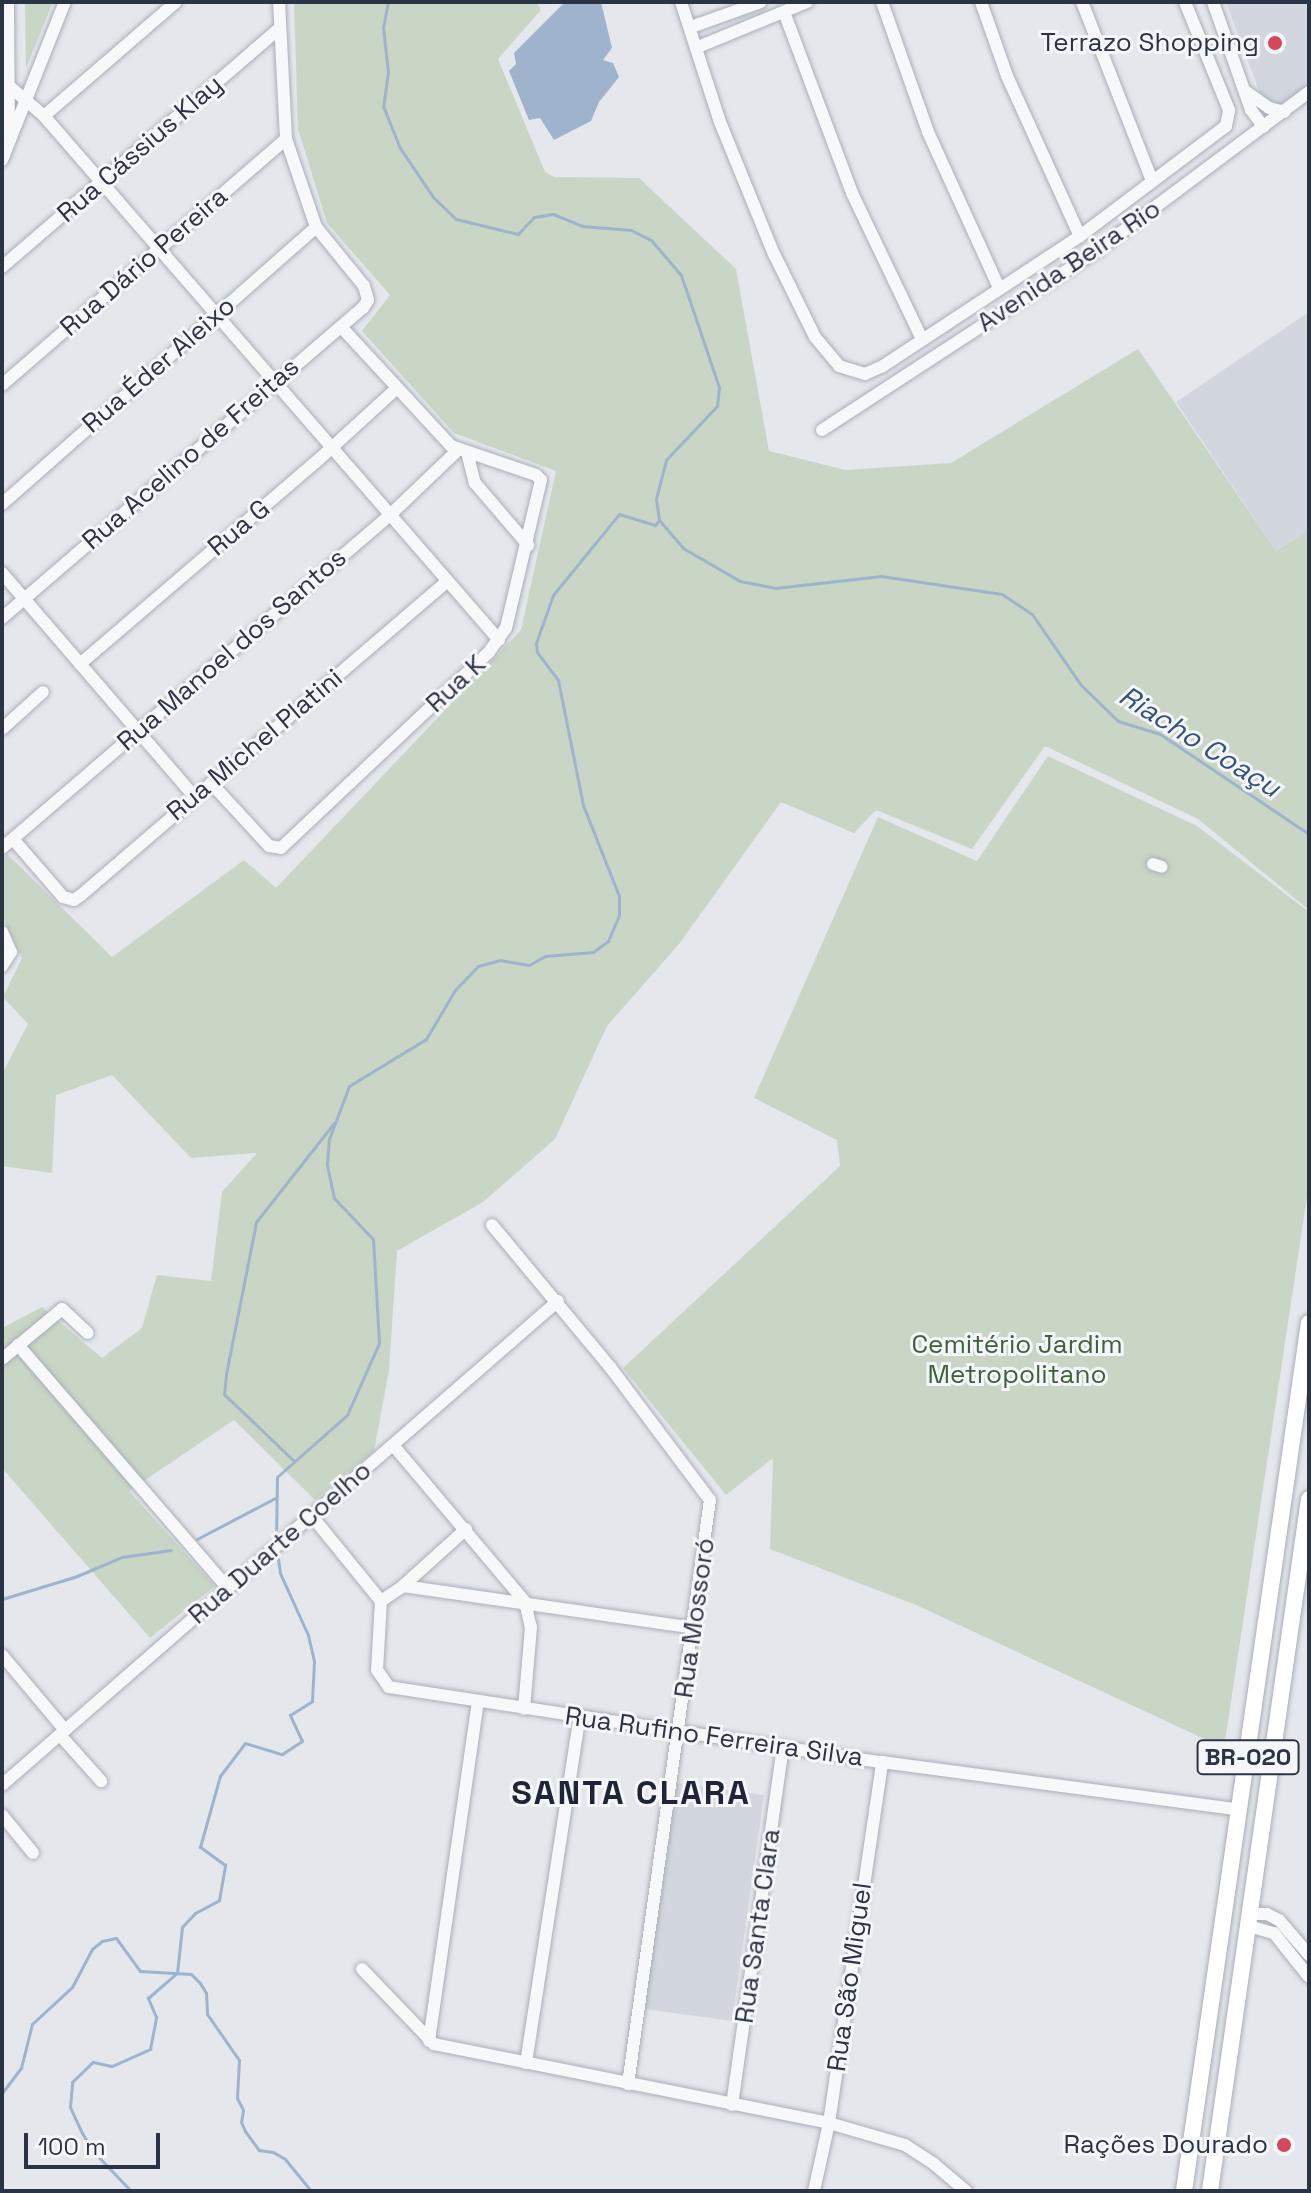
<!DOCTYPE html>
<html>
<head>
<meta charset="utf-8">
<style>
	body { margin:0 }
	#map { position:relative; width:1311px; height:2193px; overflow:hidden; background:#e4e7ec; font-family:"Space Grotesk",sans-serif }
	div>[style] { position:absolute }
	[style*='--x'] { left:calc(var(--x)*1px); top:calc(var(--y)*1px); width:calc(var(--w)*1px); rotate:calc(var(--a)*1deg) }
	.built>* { inset:0; background:#d2d6de }
	.green>* { inset:0; background:#c9d6c5 }
	.water>* { inset:0; background:#9fb4cc }
	.stream>* { height:3px; margin:-1.5px; padding:0 1.5px; transform-origin:1.5px; border-radius:1.5px; background:#9fb4cc }
	.roads { filter:drop-shadow(0 0 2px #a9aeb7) drop-shadow(0 0 2px #a9aeb7) }
	.minor>* { height:12px; margin:-6px; padding:0 6px; transform-origin:6px; border-radius:6px; background:#f7f8fa }
	.highway>* { height:16px; margin:-8px; padding:0 8px; transform-origin:8px; border-radius:8px; background:#fff }
	.dots>* { width:22px; height:22px; translate:-50% -50%; box-sizing:border-box; border:4px solid #f4f6f9; border-radius:50% }
	span { translate:-50% -50%; white-space:nowrap; text-align:center; line-height:1.15; -webkit-text-stroke:6px #f4f6f9; paint-order:stroke }
	.shield-label span { padding:2px 6px; background:#f4f6f9; border:2px solid; border-radius:6px; -webkit-text-stroke-width:0 }
	.shield-label { font-size:24px; color:#2b3445; font-weight:700 }
	.poi-label { font-size:26px; color:#2b3445 }
	.right { translate:-100% -50%; text-align:right }
	.street-label { font-size:26px; color:#2b3445 }
	.park-label { font-size:26px; color:#3f6138 }
	.water-label { font-size:28px; color:#34527a; font-style:italic }
	.district-label { font-size:34px; color:#1d2536; font-weight:700; letter-spacing:2px }
	.frame { position:absolute; inset:0; border:4px solid #2b3445; pointer-events:none }
	.scale { position:absolute; left:24px; top:2133px; width:136px; height:36px; box-sizing:border-box; border:4px solid #2b3445; border-top:0; padding-left:10px; font-size:24px; line-height:28px; white-space:nowrap; color:#2b3445; -webkit-text-stroke:6px #f4f6f9; paint-order:stroke }
</style>
</head>
<body>
<div id="map">
	<div class="built">
		<i style="clip-path:polygon(1226px 2px,1309px 2px,1309px 84px,1275px 110px,1265px 107px)"></i>
		<i style="clip-path:polygon(1309px 312px,1309px 530px,1276px 551px,1176px 402px)"></i>
		<i style="clip-path:polygon(677px 1783px,764px 1795px,732px 2021px,645px 2009px)"></i>
	</div>
	<div class="green">
		<i style="clip-path:polygon(25px 2px,53px 2px,26px 68px)"></i>
		<i style="clip-path:polygon(294px 2px,536px 2px,541px 10px,498px 59px,545px 172px,554px 177px,639px 178px,736px 269px,769px 451px,845px 470px,951px 463px,1138px 349px,1276px 551px,1309px 530px,1309px 910px,1198px 819px,1045px 746px,972px 849px,876px 810px,854px 833px,781px 802px,679px 944px,607px 1026px,555px 1139px,483px 1202px,397px 1251px,389px 1370px,374px 1451px,315px 1500px,234px 1420px,129px 1491px,215px 1586px,150px 1638px,2px 1468px,2px 1328px,42px 1307px,102px 1358px,142px 1328px,157px 1275px,211px 1281px,222px 1192px,257px 1153px,191px 1158px,112px 1075px,56px 1095px,52px 1173px,2px 1166px,2px 1074px,28px 1024px,3px 997px,22px 958px,2px 916px,2px 860px,7px 854px,112px 957px,244px 860px,276px 888px,521px 630px,556px 471px,454px 433px,362px 331px,390px 295px,327px 223px,298px 129px)"></i>
		<i style="clip-path:polygon(1048px 756px,1197px 826px,1309px 912px,1309px 1183px,1224px 1748px,916px 1605px,770px 1549px,773px 1458px,726px 1495px,623px 1368px,840px 1166px,837px 1140px,754px 1098px,878px 817px,977px 861px)"></i>
	</div>
	<div class="water">
		<i style="clip-path:polygon(565px 2px,601px 2px,612px 48px,603px 60px,613px 63px,619px 77px,599px 102px,591px 121px,554px 140px,540px 118px,529px 120px,509px 71px,516px 64px,514px 53px)"></i>
	</div>
	<div class="stream">
		<i style="--x:388;--y:2;--w:25;--a:101"></i>
		<i style="--x:383;--y:27;--w:45;--a:83.7"></i>
		<i style="--x:388;--y:72;--w:34;--a:98"></i>
		<i style="--x:383;--y:106;--w:45;--a:68"></i>
		<i style="--x:400;--y:148;--w:59;--a:56"></i>
		<i style="--x:433;--y:197;--w:32;--a:44"></i>
		<i style="--x:456;--y:219;--w:64;--a:13.6"></i>
		<i style="--x:518;--y:234;--w:23;--a:-47"></i>
		<i style="--x:534;--y:217;--w:19;--a:-9"></i>
		<i style="--x:553;--y:214;--w:31;--a:22"></i>
		<i style="--x:582;--y:226;--w:49;--a:4.7"></i>
		<i style="--x:631;--y:230;--w:22;--a:27"></i>
		<i style="--x:651;--y:240;--w:46;--a:49.4"></i>
		<i style="--x:681;--y:275;--w:118;--a:71.3"></i>
		<i style="--x:719;--y:387;--w:19;--a:96"></i>
		<i style="--x:717;--y:406;--w:74;--a:133.4"></i>
		<i style="--x:666;--y:460;--w:40;--a:104.4"></i>
		<i style="--x:656;--y:499;--w:21;--a:82"></i>
		<i style="--x:659;--y:520;--w:37;--a:49"></i>
		<i style="--x:683;--y:548;--w:66;--a:30.1"></i>
		<i style="--x:740;--y:581;--w:36;--a:11"></i>
		<i style="--x:775;--y:588;--w:107;--a:-6.5"></i>
		<i style="--x:881;--y:576;--w:122;--a:8.5"></i>
		<i style="--x:1002;--y:594;--w:36;--a:34"></i>
		<i style="--x:1032;--y:614;--w:86;--a:55.4"></i>
		<i style="--x:1081;--y:685;--w:52;--a:44.2"></i>
		<i style="--x:1118;--y:721;--w:44;--a:17.2"></i>
		<i style="--x:1160;--y:734;--w:179;--a:33.9"></i>
		<i style="--x:293;--y:1460;--w:95;--a:-136.3"></i>
		<i style="--x:224;--y:1394;--w:20;--a:-84"></i>
		<i style="--x:226;--y:1374;--w:155;--a:-78.8"></i>
		<i style="--x:256;--y:1222;--w:126;--a:-51.8"></i>
		<i style="--x:197;--y:1539;--w:88;--a:-27.7"></i>
		<i style="--x:276;--y:1541;--w:64;--a:-89.1"></i>
		<i style="--x:277;--y:1477;--w:94;--a:-41.5"></i>
		<i style="--x:347;--y:1415;--w:79;--a:-66"></i>
		<i style="--x:379;--y:1343;--w:104;--a:-93.3"></i>
		<i style="--x:373;--y:1239;--w:57;--a:-133.6"></i>
		<i style="--x:334;--y:1198;--w:34;--a:-102"></i>
		<i style="--x:327;--y:1165;--w:26;--a:-86"></i>
		<i style="--x:329;--y:1139;--w:57;--a:-69.3"></i>
		<i style="--x:349;--y:1086;--w:90;--a:-31.4"></i>
		<i style="--x:426;--y:1039;--w:57;--a:-59.4"></i>
		<i style="--x:455;--y:990;--w:33;--a:-46"></i>
		<i style="--x:478;--y:966;--w:23;--a:-15"></i>
		<i style="--x:500;--y:960;--w:29;--a:10"></i>
		<i style="--x:529;--y:965;--w:18;--a:-29"></i>
		<i style="--x:545;--y:956;--w:48;--a:-4.8"></i>
		<i style="--x:593;--y:952;--w:19;--a:-36"></i>
		<i style="--x:608;--y:941;--w:28;--a:-67"></i>
		<i style="--x:619;--y:915;--w:19;--a:-90"></i>
		<i style="--x:619;--y:896;--w:98;--a:-111.6"></i>
		<i style="--x:583;--y:805;--w:127;--a:-101.3"></i>
		<i style="--x:558;--y:680;--w:35;--a:-127"></i>
		<i style="--x:537;--y:652;--w:9;--a:-96"></i>
		<i style="--x:536;--y:643;--w:51;--a:-70.5"></i>
		<i style="--x:553;--y:595;--w:104;--a:-50.8"></i>
		<i style="--x:619;--y:514;--w:38;--a:17"></i>
		<i style="--x:655;--y:525;--w:6;--a:-51"></i>
		<i style="--x:2;--y:1599;--w:78;--a:-17"></i>
		<i style="--x:77;--y:1576;--w:49;--a:-22.9"></i>
		<i style="--x:122;--y:1557;--w:49;--a:-8.1"></i>
		<i style="--x:2;--y:2093;--w:31;--a:-53"></i>
		<i style="--x:21;--y:2068;--w:45;--a:-76"></i>
		<i style="--x:32;--y:2024;--w:54;--a:-42.8"></i>
		<i style="--x:72;--y:1987;--w:43;--a:-62.2"></i>
		<i style="--x:92;--y:1949;--w:13;--a:-39"></i>
		<i style="--x:102;--y:1941;--w:14;--a:-12"></i>
		<i style="--x:116;--y:1938;--w:41;--a:54"></i>
		<i style="--x:140;--y:1971;--w:51;--a:3.4"></i>
		<i style="--x:191;--y:1974;--w:13;--a:45"></i>
		<i style="--x:200;--y:1983;--w:12;--a:59"></i>
		<i style="--x:206;--y:1993;--w:21;--a:87"></i>
		<i style="--x:207;--y:2014;--w:56;--a:55.2"></i>
		<i style="--x:239;--y:2060;--w:38;--a:93"></i>
		<i style="--x:237;--y:2098;--w:13;--a:63"></i>
		<i style="--x:243;--y:2110;--w:12;--a:99"></i>
		<i style="--x:241;--y:2122;--w:10;--a:66"></i>
		<i style="--x:245;--y:2131;--w:24;--a:54"></i>
		<i style="--x:259;--y:2150;--w:14;--a:8"></i>
		<i style="--x:273;--y:2152;--w:14;--a:30"></i>
		<i style="--x:285;--y:2159;--w:41;--a:50.9"></i>
		<i style="--x:131;--y:2191;--w:57;--a:-133.6"></i>
		<i style="--x:92;--y:2150;--w:20;--a:-120"></i>
		<i style="--x:82;--y:2133;--w:29;--a:-115"></i>
		<i style="--x:70;--y:2107;--w:25;--a:-85"></i>
		<i style="--x:72;--y:2082;--w:29;--a:-44"></i>
		<i style="--x:93;--y:2062;--w:19;--a:12"></i>
		<i style="--x:112;--y:2066;--w:42;--a:-24.1"></i>
		<i style="--x:150;--y:2049;--w:33;--a:-79"></i>
		<i style="--x:156;--y:2017;--w:21;--a:-113"></i>
		<i style="--x:148;--y:1998;--w:38;--a:-41"></i>
		<i style="--x:177;--y:1973;--w:46;--a:-83.8"></i>
		<i style="--x:182;--y:1927;--w:19;--a:-47"></i>
		<i style="--x:195;--y:1913;--w:27;--a:-28"></i>
		<i style="--x:219;--y:1900;--w:36;--a:-80"></i>
		<i style="--x:225;--y:1865;--w:31;--a:-144"></i>
		<i style="--x:200;--y:1847;--w:74;--a:-74.3"></i>
		<i style="--x:220;--y:1776;--w:41;--a:-52.9"></i>
		<i style="--x:245;--y:1743;--w:39;--a:17"></i>
		<i style="--x:282;--y:1754;--w:24;--a:-33"></i>
		<i style="--x:302;--y:1741;--w:29;--a:-115"></i>
		<i style="--x:290;--y:1715;--w:26;--a:-32"></i>
		<i style="--x:312;--y:1701;--w:40;--a:-87.1"></i>
		<i style="--x:314;--y:1661;--w:27;--a:-103"></i>
		<i style="--x:308;--y:1635;--w:68;--a:-114.3"></i>
		<i style="--x:280;--y:1573;--w:21;--a:-98"></i>
	</div>
	<div class="roads">
		<div class="minor">
			<i style="--x:8;--y:2;--w:133;--a:89.6"></i>
			<i style="--x:681;--y:2;--w:126;--a:72"></i>
			<i style="--x:720;--y:122;--w:143;--a:67.8"></i>
			<i style="--x:774;--y:254;--w:93;--a:63.7"></i>
			<i style="--x:815;--y:337;--w:38;--a:50"></i>
			<i style="--x:839;--y:366;--w:27;--a:17"></i>
			<i style="--x:865;--y:374;--w:20;--a:-24"></i>
			<i style="--x:883;--y:366;--w:236;--a:-33.4"></i>
			<i style="--x:1080;--y:236;--w:183;--a:-37"></i>
			<i style="--x:1226;--y:126;--w:16;--a:-79"></i>
			<i style="--x:1229;--y:110;--w:117;--a:-112.2"></i>
			<i style="--x:882;--y:2;--w:138;--a:70.5"></i>
			<i style="--x:928;--y:132;--w:171;--a:65.5"></i>
			<i style="--x:981;--y:2;--w:78;--a:70.6"></i>
			<i style="--x:1007;--y:76;--w:176;--a:65.5"></i>
			<i style="--x:1082;--y:2;--w:192;--a:68.6"></i>
			<i style="--x:1213;--y:2;--w:114;--a:70.6"></i>
			<i style="--x:1251;--y:110;--w:21;--a:53"></i>
			<i style="--x:784;--y:12;--w:193;--a:69.4"></i>
			<i style="--x:852;--y:193;--w:162;--a:64.4"></i>
			<i style="--x:691;--y:27;--w:74;--a:-19.7"></i>
			<i style="--x:698;--y:47;--w:118;--a:-22.4"></i>
			<i style="--x:8;--y:85;--w:48;--a:40.7"></i>
			<i style="--x:44;--y:116;--w:694;--a:49.03"></i>
			<i style="--x:1245;--y:91;--w:29;--a:35"></i>
			<i style="--x:1269;--y:108;--w:16;--a:14"></i>
			<i style="--x:44;--y:116;--w:174;--a:-40.8"></i>
			<i style="--x:2;--y:160;--w:170;--a:-68.3"></i>
			<i style="--x:2;--y:267;--w:364;--a:-40.7"></i>
			<i style="--x:2;--y:385;--w:376;--a:-40.9"></i>
			<i style="--x:822;--y:430;--w:326;--a:-33.1"></i>
			<i style="--x:1095;--y:252;--w:267;--a:-36.8"></i>
			<i style="--x:467;--y:452;--w:32;--a:76"></i>
			<i style="--x:475;--y:483;--w:82;--a:49.5"></i>
			<i style="--x:2;--y:504;--w:419;--a:-41.4"></i>
			<i style="--x:2;--y:573;--w:294;--a:49.3"></i>
			<i style="--x:2;--y:618;--w:476;--a:-40.7"></i>
			<i style="--x:363;--y:308;--w:9;--a:-58"></i>
			<i style="--x:368;--y:300;--w:15;--a:-106"></i>
			<i style="--x:364;--y:286;--w:76;--a:-129.1"></i>
			<i style="--x:316;--y:227;--w:93;--a:-108.8"></i>
			<i style="--x:286;--y:139;--w:137;--a:-92.9"></i>
			<i style="--x:80;--y:664;--w:311;--a:-40.6"></i>
			<i style="--x:316;--y:462;--w:108;--a:-42.4"></i>
			<i style="--x:2;--y:729;--w:55;--a:-42.1"></i>
			<i style="--x:211;--y:783;--w:86;--a:47.4"></i>
			<i style="--x:269;--y:846;--w:12;--a:9"></i>
			<i style="--x:281;--y:848;--w:286;--a:-43.3"></i>
			<i style="--x:489;--y:652;--w:29;--a:-55"></i>
			<i style="--x:506;--y:628;--w:152;--a:-76.7"></i>
			<i style="--x:541;--y:480;--w:7;--a:-135"></i>
			<i style="--x:536;--y:475;--w:90;--a:-161.2"></i>
			<i style="--x:451;--y:446;--w:162;--a:-132.7"></i>
			<i style="--x:13;--y:839;--w:77;--a:49.2"></i>
			<i style="--x:63;--y:897;--w:11;--a:15"></i>
			<i style="--x:74;--y:900;--w:7;--a:-34"></i>
			<i style="--x:80;--y:896;--w:482;--a:-40.6"></i>
			<i style="--x:2;--y:848;--w:511;--a:-40.64"></i>
			<i style="--x:390;--y:515;--w:94;--a:-43.7"></i>
			<i style="--x:1153;--y:864;--w:9;--a:18"></i>
			<i style="--x:2;--y:932;--w:22;--a:66"></i>
			<i style="--x:11;--y:952;--w:17;--a:123"></i>
			<i style="--x:492;--y:1225;--w:185;--a:50.3"></i>
			<i style="--x:610;--y:1367;--w:166;--a:53.1"></i>
			<i style="--x:710;--y:1500;--w:590;--a:97.99"></i>
			<i style="--x:18;--y:1345;--w:321;--a:49.2"></i>
			<i style="--x:2;--y:1359;--w:78;--a:-39.8"></i>
			<i style="--x:62;--y:1309;--w:35;--a:43"></i>
			<i style="--x:393;--y:1445;--w:205;--a:49.9"></i>
			<i style="--x:525;--y:1602;--w:26;--a:77"></i>
			<i style="--x:531;--y:1627;--w:82;--a:94.9"></i>
			<i style="--x:311;--y:1515;--w:111;--a:50.9"></i>
			<i style="--x:381;--y:1601;--w:69;--a:93.3"></i>
			<i style="--x:377;--y:1670;--w:21;--a:55"></i>
			<i style="--x:389;--y:1687;--w:499;--a:8.7"></i>
			<i style="--x:882;--y:1762;--w:361;--a:7.6"></i>
			<i style="--x:403;--y:1586;--w:294;--a:8.2"></i>
			<i style="--x:381;--y:1601;--w:27;--a:-34"></i>
			<i style="--x:403;--y:1586;--w:85;--a:-42.1"></i>
			<i style="--x:2;--y:1655;--w:98;--a:50"></i>
			<i style="--x:60;--y:1735;--w:62;--a:48.3"></i>
			<i style="--x:2;--y:1785;--w:737;--a:-41.04"></i>
			<i style="--x:2;--y:1815;--w:49;--a:50.8"></i>
			<i style="--x:1252;--y:1914;--w:15;--a:0"></i>
			<i style="--x:1267;--y:1914;--w:13;--a:27"></i>
			<i style="--x:1279;--y:1920;--w:46;--a:49.4"></i>
			<i style="--x:1249;--y:1926;--w:26;--a:16"></i>
			<i style="--x:1274;--y:1933;--w:56;--a:51.5"></i>
			<i style="--x:362;--y:1969;--w:104;--a:46.2"></i>
			<i style="--x:434;--y:2044;--w:403;--a:11.3"></i>
			<i style="--x:829;--y:2123;--w:79;--a:16.1"></i>
			<i style="--x:905;--y:2145;--w:35;--a:33"></i>
			<i style="--x:934;--y:2164;--w:42;--a:40.2"></i>
			<i style="--x:429;--y:2041;--w:342;--a:-81.8"></i>
			<i style="--x:526;--y:2063;--w:351;--a:-81.2"></i>
			<i style="--x:732;--y:2105;--w:362;--a:-81.9"></i>
			<i style="--x:814;--y:2191;--w:70;--a:-77.6"></i>
			<i style="--x:829;--y:2123;--w:365;--a:-81.6"></i>
		</div>
		<div class="highway">
			<i style="--x:1184;--y:2191;--w:877;--a:-81.81"></i>
			<i style="--x:1210;--y:2191;--w:699;--a:-81.86"></i>
		</div>
	</div>
	<div class="dots">
		<i style="left:1275px;top:43px;background:#d1495b"></i>
		<i style="left:1284px;top:2145px;background:#d1495b"></i>
	</div>
	<div class="shield-label">
		<span style="left:1248px;top:1757px">BR-020</span>
	</div>
	<div class="poi-label">
		<span class="right" style="left:1259px;top:43px">Terrazo Shopping</span>
		<span class="right" style="left:1268px;top:2145px">Rações Dourado</span>
	</div>
	<div class="street-label">
		<span style="left:140px;top:149px;rotate:-41deg">Rua Cássius Klay</span>
		<span style="left:144px;top:262px;rotate:-41deg">Rua Dário Pereira</span>
		<span style="left:1069px;top:266px;rotate:-34deg">Avenida Beira Rio</span>
		<span style="left:159px;top:365px;rotate:-41deg">Rua Éder Aleixo</span>
		<span style="left:191px;top:454px;rotate:-41deg">Rua Acelino de Freitas</span>
		<span style="left:239px;top:528px;rotate:-40deg">Rua G</span>
		<span style="left:232px;top:650px;rotate:-41deg">Rua Manoel dos Santos</span>
		<span style="left:456px;top:684px;rotate:-43deg">Rua K</span>
		<span style="left:255px;top:745px;rotate:-40deg">Rua Michel Platini</span>
		<span style="left:280px;top:1543px;rotate:-41deg">Rua Duarte Coelho</span>
		<span style="left:695px;top:1618px;rotate:-82deg">Rua Mossoró</span>
		<span style="left:714px;top:1737px;rotate:8deg">Rua Rufino Ferreira Silva</span>
		<span style="left:758px;top:1926px;rotate:-82deg">Rua Santa Clara</span>
		<span style="left:850px;top:1977px;rotate:-82deg">Rua São Miguel</span>
	</div>
	<div class="park-label">
		<span style="left:1017px;top:1360px">Cemitério Jardim<br>Metropolitano</span>
	</div>
	<div class="water-label">
		<span style="left:1200px;top:741px;rotate:32deg">Riacho Coaçu</span>
	</div>
	<div class="district-label">
		<span style="left:631px;top:1793px">SANTA CLARA</span>
	</div>
	<div class="frame"></div>
	<div class="scale">100 m</div>
</div>
</body>
</html>
